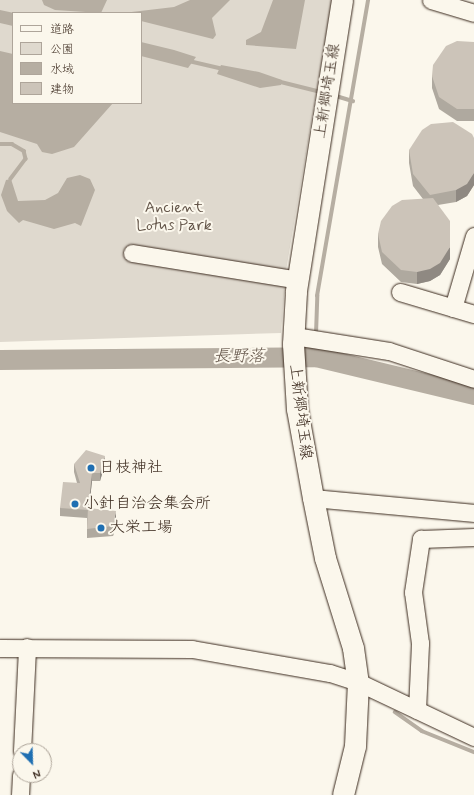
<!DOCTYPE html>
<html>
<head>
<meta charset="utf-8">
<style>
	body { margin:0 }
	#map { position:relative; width:474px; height:795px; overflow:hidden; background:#fbf7ec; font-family:Mynerve,"Klee One",sans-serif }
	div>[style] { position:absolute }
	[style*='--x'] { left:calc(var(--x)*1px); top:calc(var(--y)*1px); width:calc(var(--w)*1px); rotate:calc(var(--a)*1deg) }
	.green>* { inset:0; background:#dfd9ce }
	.water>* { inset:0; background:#b6aea2 }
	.stream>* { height:3.5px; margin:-1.75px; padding:0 1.75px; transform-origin:1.75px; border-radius:1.75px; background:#b6aea2 }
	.river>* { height:20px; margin:-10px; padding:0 10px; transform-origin:10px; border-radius:10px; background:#b6aea2 }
	.roads { filter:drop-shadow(0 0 1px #3b2a1e) drop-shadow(0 0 1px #3b2a1e) }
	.minor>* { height:17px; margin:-8.5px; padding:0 8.5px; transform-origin:8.5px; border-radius:8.5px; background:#fbf7ec }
	.major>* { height:21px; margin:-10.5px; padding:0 10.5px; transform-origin:10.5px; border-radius:10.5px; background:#fbf7ec }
	.wall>* { inset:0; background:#afa99f }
	.shaded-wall>* { inset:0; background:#8f8982 }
	.building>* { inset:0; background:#ccc4b9 }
	.dots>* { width:11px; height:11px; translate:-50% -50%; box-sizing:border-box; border:2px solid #fbf7ec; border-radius:50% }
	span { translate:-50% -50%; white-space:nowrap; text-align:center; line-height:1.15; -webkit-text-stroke:4px #fbf7ec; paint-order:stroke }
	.street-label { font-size:16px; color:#3b2a1e }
	.park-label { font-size:16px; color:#64564a }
	.poi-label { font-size:16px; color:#3b2a1e }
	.left { translate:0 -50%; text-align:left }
	.water-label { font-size:17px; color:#605246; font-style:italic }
	.legend { position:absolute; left:12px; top:12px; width:130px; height:92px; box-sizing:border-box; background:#fbf7ec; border:1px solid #aea59a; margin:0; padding:5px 7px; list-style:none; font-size:12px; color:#3b2a1e }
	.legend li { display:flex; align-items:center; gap:8px; height:20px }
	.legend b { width:20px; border:1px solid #aea59a }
	.north { position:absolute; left:12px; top:743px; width:40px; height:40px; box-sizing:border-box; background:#fbf7ec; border:1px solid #aea59a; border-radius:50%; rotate:157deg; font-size:11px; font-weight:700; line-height:16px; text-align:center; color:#3b2a1e }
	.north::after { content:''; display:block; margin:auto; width:14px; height:18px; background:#1f6fb2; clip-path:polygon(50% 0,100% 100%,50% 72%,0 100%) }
</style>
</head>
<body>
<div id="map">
	<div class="green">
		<i style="clip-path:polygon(evenodd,0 0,332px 0,286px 271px,281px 333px,0 342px,0 0,13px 13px,141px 13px,141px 103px,13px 103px,13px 13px)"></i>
	</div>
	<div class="water">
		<i style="clip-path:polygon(42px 0,107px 0,101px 13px,55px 10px,44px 5px)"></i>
		<i style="clip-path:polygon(190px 0,230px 0,212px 18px,216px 35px,213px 39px,141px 21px,141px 13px,123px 13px,174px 7px)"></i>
		<i style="clip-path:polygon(273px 0,305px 0,296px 49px,246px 45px,246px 40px,261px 32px)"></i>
		<i style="clip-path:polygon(0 10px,14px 13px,13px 26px,0 23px)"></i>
		<i style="clip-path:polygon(141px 42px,174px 50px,196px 57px,188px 68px,141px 56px)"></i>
		<i style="clip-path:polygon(0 51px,13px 54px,13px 103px,113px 103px,74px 147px,52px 154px,42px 152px,37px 144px,0 132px)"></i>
		<i style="clip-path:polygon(221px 65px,259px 72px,282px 80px,281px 85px,260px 88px,217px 74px)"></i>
		<i style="clip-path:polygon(80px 175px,90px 179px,95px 190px,81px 226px,75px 223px,54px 229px,23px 220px,19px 223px,7px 211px,1px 195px,6px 180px,11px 179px,18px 201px,45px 200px,58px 193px,67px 178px)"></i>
	</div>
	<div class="stream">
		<i style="--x:189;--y:61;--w:36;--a:13"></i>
		<i style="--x:277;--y:81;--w:45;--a:14"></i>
		<i style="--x:333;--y:95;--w:21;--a:17"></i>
		<i style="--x:0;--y:144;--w:12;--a:0"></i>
		<i style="--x:12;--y:144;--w:14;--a:30"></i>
		<i style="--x:24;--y:151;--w:8;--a:76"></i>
		<i style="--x:26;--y:159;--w:25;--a:127"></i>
		<i style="--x:316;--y:334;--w:38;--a:-88"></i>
		<i style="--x:317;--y:296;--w:300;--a:-80.2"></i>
		<i style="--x:316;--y:357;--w:13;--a:-90"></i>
		<i style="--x:395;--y:712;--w:33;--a:35"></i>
		<i style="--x:422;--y:731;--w:56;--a:22"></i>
	</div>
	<div class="river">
		<i style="--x:0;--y:360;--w:316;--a:-0.5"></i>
		<i style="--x:316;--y:357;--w:163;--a:13.5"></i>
	</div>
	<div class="roads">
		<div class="minor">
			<i style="--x:431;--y:0;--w:45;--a:16.8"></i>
			<i style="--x:132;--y:253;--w:168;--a:9.2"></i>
			<i style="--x:400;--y:292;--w:77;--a:16.6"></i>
			<i style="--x:453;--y:308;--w:75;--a:-73.7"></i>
			<i style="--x:294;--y:336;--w:96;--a:9"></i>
			<i style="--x:389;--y:351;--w:89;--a:18.2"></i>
			<i style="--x:313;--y:498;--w:162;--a:5.3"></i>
			<i style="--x:0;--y:648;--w:192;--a:0.3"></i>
			<i style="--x:192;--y:649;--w:140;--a:9.9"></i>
			<i style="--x:330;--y:673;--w:29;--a:18"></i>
			<i style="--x:358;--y:682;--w:128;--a:25.4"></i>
			<i style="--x:417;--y:710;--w:67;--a:-87.4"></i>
			<i style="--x:420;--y:643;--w:51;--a:-97.8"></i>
			<i style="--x:413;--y:592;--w:54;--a:-81.4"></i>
			<i style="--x:421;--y:539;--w:53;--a:-2.2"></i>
			<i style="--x:22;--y:751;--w:104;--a:-87.2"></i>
			<i style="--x:20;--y:795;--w:20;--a:-87"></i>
		</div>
		<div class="major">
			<i style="--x:342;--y:0;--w:296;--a:99"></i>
			<i style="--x:296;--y:292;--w:52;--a:93.3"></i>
			<i style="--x:293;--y:344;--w:65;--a:86.5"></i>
			<i style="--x:297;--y:409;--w:90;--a:79.8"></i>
			<i style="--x:313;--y:498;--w:61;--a:78.7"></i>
			<i style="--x:325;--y:558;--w:94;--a:72.7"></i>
			<i style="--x:353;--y:648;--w:34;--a:82"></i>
			<i style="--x:358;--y:682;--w:64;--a:92.7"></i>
			<i style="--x:355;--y:746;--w:50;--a:103.8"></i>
		</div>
	</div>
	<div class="wall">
		<i style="clip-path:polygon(474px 42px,474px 121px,457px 121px,439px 109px,432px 88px,432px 76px)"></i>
		<i style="clip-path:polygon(474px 138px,474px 185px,467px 196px,456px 202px,438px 205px,450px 259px,440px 275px,430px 281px,417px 284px,401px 282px,382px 264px,378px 247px,378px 234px,423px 199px,413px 186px,409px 163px,409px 150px)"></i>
		<i style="clip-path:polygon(74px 464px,105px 464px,100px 481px,92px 481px,89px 508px,116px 521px,113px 536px,87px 538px,87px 518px,60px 516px,60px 508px,77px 483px,74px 472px)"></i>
	</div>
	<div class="shaded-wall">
		<i style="clip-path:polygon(474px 173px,474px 185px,467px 196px,456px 202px,456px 190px)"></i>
		<i style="clip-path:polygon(450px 247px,450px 259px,440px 275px,430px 281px,417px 284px,417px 272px)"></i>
		<i style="clip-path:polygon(105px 456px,105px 464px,100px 481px,100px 473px)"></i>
		<i style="clip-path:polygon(92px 473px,92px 481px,88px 518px,88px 510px)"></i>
		<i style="clip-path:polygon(116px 511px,116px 521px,113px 536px,113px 526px)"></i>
	</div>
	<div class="building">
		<i style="clip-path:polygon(457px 41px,474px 42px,474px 109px,457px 109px,439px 97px,432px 76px,433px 65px,446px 46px)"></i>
		<i style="clip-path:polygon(453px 122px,472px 134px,474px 138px,474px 173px,467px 184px,456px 190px,430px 195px,413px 174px,409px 150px,422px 130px,431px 124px)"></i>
		<i style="clip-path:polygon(433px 198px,450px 221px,450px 247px,440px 263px,430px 269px,417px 272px,401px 270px,382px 252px,378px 234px,381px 221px,392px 206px,402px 200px)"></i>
		<i style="clip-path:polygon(86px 450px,105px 456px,100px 473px,92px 473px,88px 510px,60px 508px,63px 482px,80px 483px,74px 464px)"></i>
		<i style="clip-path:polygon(88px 508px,116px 511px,113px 526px,87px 529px)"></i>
	</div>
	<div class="dots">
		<i style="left:91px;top:468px;background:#1f6fb2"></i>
		<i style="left:75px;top:504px;background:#1f6fb2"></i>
		<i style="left:101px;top:528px;background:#1f6fb2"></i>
	</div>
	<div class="street-label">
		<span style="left:328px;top:91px;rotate:-81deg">上新郷埼玉線</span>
		<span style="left:300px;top:412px;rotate:83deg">上新郷埼玉線</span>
	</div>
	<div class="park-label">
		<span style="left:174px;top:217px">Ancient<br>Lotus Park</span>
	</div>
	<div class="poi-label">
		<span class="left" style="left:99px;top:468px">日枝神社</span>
		<span class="left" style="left:83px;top:504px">小針自治会集会所</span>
		<span class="left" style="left:109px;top:528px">大栄工場</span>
	</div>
	<div class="water-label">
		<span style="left:239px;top:357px">長野落</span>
	</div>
	<ul class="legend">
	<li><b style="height:5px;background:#fbf7ec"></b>道路</li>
	<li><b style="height:11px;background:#dfd9ce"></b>公園</li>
	<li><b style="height:11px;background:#b6aea2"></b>水域</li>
	<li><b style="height:11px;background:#ccc4b9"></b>建物</li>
	</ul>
	<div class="north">N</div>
</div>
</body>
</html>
